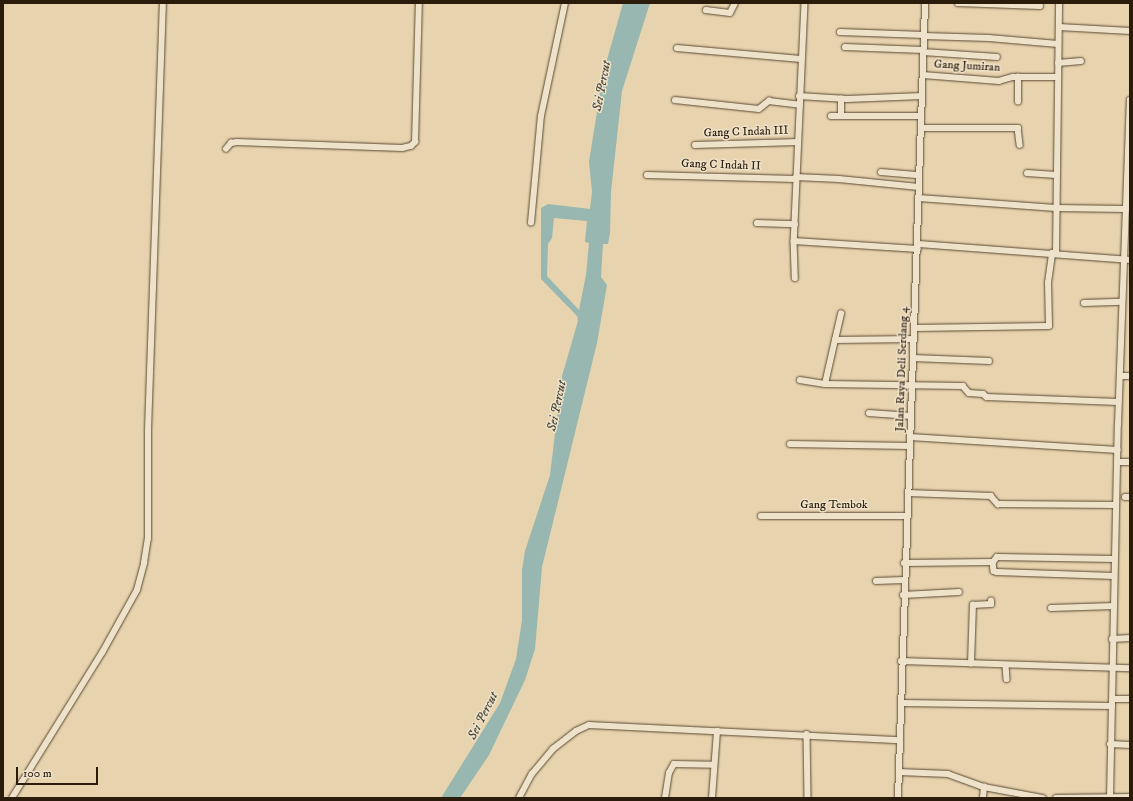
<!DOCTYPE html>
<html>
<head>
<meta charset="utf-8">
<style>
	body { margin:0 }
	#map { position:relative; width:1133px; height:801px; overflow:hidden; background:#e7d3ad; font-family:"IM FELL DW Pica",serif }
	div>[style] { position:absolute }
	[style*='--x'] { left:calc(var(--x)*1px); top:calc(var(--y)*1px); width:calc(var(--w)*1px); rotate:calc(var(--a)*1deg) }
	.water>* { inset:0; background:#97b7b0 }
	.roads { filter:drop-shadow(0 0 1px #594933) drop-shadow(0 0 1px #594933) }
	.minor>* { height:5.5px; margin:-2.75px; padding:0 2.75px; transform-origin:2.75px; border-radius:2.75px; background:#efe2ca }
	span { translate:-50% -50%; white-space:nowrap; text-align:center; line-height:1.15; -webkit-text-stroke:3px #efe2ca; paint-order:stroke }
	.street-label { font-size:12px; color:#2a1b0a }
	.water-label { font-size:13px; color:#4b4a3c; font-style:italic }
	.frame { position:absolute; inset:0; border:4px solid #2a1b0a; pointer-events:none }
	.scale { position:absolute; left:16px; top:767px; width:82px; height:18px; box-sizing:border-box; border:2px solid #2a1b0a; border-top:0; padding-left:5px; font-size:12px; line-height:14px; white-space:nowrap; color:#2a1b0a; -webkit-text-stroke:3px #efe2ca; paint-order:stroke }
</style>
</head>
<body>
<div id="map">
	<div class="water">
		<i style="clip-path:polygon(evenodd,623px 3px,650px 3px,622px 91px,611px 192px,610px 233px,608px 244px,603px 244px,601px 277px,607px 285px,597px 343px,542px 567px,535px 649px,525px 680px,489px 755px,460px 798px,441px 798px,500px 703px,516px 659px,522px 620px,522px 570px,525px 551px,550px 475px,562px 376px,578px 321px,577px 316px,541px 279px,541px 208px,548px 204px,590px 209px,592px 192px,589px 162px,603px 74px,623px 3px,554px 218px,587px 221px,585px 242px,589px 243px,586px 275px,579px 310px,547px 276px,548px 244px,552px 238px,554px 218px)"></i>
	</div>
	<div class="roads">
		<div class="minor">
			<i style="--x:805;--y:3;--w:238;--a:92.6"></i>
			<i style="--x:794;--y:241;--w:124;--a:3.7"></i>
			<i style="--x:958;--y:3;--w:82;--a:2.1"></i>
			<i style="--x:706;--y:10;--w:24;--a:7"></i>
			<i style="--x:730;--y:13;--w:11;--a:-63"></i>
			<i style="--x:1059;--y:27;--w:71;--a:3.2"></i>
			<i style="--x:840;--y:32;--w:84;--a:2"></i>
			<i style="--x:924;--y:36;--w:65;--a:1.8"></i>
			<i style="--x:989;--y:38;--w:69;--a:5"></i>
			<i style="--x:845;--y:47;--w:78;--a:2.2"></i>
			<i style="--x:677;--y:48;--w:124;--a:5.1"></i>
			<i style="--x:923;--y:52;--w:74;--a:3.9"></i>
			<i style="--x:1058;--y:63;--w:23;--a:-5"></i>
			<i style="--x:923;--y:75;--w:76;--a:4.5"></i>
			<i style="--x:999;--y:81;--w:15;--a:-16"></i>
			<i style="--x:1013;--y:77;--w:45;--a:0"></i>
			<i style="--x:799;--y:96;--w:48;--a:3.6"></i>
			<i style="--x:847;--y:99;--w:75;--a:-2.3"></i>
			<i style="--x:675;--y:100;--w:84;--a:6.1"></i>
			<i style="--x:759;--y:109;--w:13;--a:-39"></i>
			<i style="--x:769;--y:101;--w:31;--a:7"></i>
			<i style="--x:1018;--y:102;--w:25;--a:-90"></i>
			<i style="--x:831;--y:116;--w:90;--a:0"></i>
			<i style="--x:841;--y:116;--w:17;--a:-90"></i>
			<i style="--x:921;--y:128;--w:97;--a:0"></i>
			<i style="--x:1018;--y:128;--w:17;--a:83"></i>
			<i style="--x:695;--y:145;--w:103;--a:-1.7"></i>
			<i style="--x:226;--y:149;--w:8;--a:-50"></i>
			<i style="--x:231;--y:143;--w:6;--a:-9"></i>
			<i style="--x:237;--y:142;--w:165;--a:2.1"></i>
			<i style="--x:402;--y:148;--w:9;--a:-13"></i>
			<i style="--x:411;--y:146;--w:6;--a:-45"></i>
			<i style="--x:415;--y:142;--w:139;--a:-88.4"></i>
			<i style="--x:881;--y:172;--w:38;--a:5"></i>
			<i style="--x:1027;--y:173;--w:29;--a:4"></i>
			<i style="--x:647;--y:175;--w:148;--a:1.5"></i>
			<i style="--x:796;--y:177;--w:43;--a:2.7"></i>
			<i style="--x:839;--y:179;--w:80;--a:5.7"></i>
			<i style="--x:919;--y:198;--w:137;--a:4.2"></i>
			<i style="--x:1056;--y:208;--w:70;--a:0.8"></i>
			<i style="--x:531;--y:223;--w:107;--a:-84.7"></i>
			<i style="--x:541;--y:116;--w:116;--a:-78"></i>
			<i style="--x:757;--y:223;--w:38;--a:2"></i>
			<i style="--x:794;--y:241;--w:37;--a:88"></i>
			<i style="--x:919;--y:244;--w:212;--a:4.3"></i>
			<i style="--x:1056;--y:254;--w:251;--a:-89.3"></i>
			<i style="--x:1084;--y:303;--w:38;--a:-2"></i>
			<i style="--x:915;--y:328;--w:134;--a:-0.9"></i>
			<i style="--x:1049;--y:326;--w:43;--a:-91.3"></i>
			<i style="--x:1048;--y:283;--w:30;--a:-82"></i>
			<i style="--x:835;--y:340;--w:27;--a:-77"></i>
			<i style="--x:913;--y:358;--w:76;--a:2.3"></i>
			<i style="--x:1121;--y:376;--w:9;--a:0"></i>
			<i style="--x:800;--y:380;--w:25;--a:9"></i>
			<i style="--x:825;--y:384;--w:138;--a:0.8"></i>
			<i style="--x:963;--y:386;--w:9;--a:49"></i>
			<i style="--x:969;--y:393;--w:14;--a:4"></i>
			<i style="--x:983;--y:394;--w:5;--a:37"></i>
			<i style="--x:987;--y:397;--w:131;--a:2.2"></i>
			<i style="--x:825;--y:384;--w:45;--a:-77.2"></i>
			<i style="--x:835;--y:340;--w:79;--a:-0.7"></i>
			<i style="--x:869;--y:413;--w:42;--a:4.1"></i>
			<i style="--x:910;--y:437;--w:208;--a:3.6"></i>
			<i style="--x:790;--y:444;--w:120;--a:1"></i>
			<i style="--x:1118;--y:462;--w:12;--a:0"></i>
			<i style="--x:908;--y:493;--w:83;--a:2.1"></i>
			<i style="--x:991;--y:496;--w:11;--a:49"></i>
			<i style="--x:998;--y:504;--w:118;--a:0.5"></i>
			<i style="--x:1125;--y:497;--w:5;--a:0"></i>
			<i style="--x:761;--y:516;--w:145;--a:0"></i>
			<i style="--x:993;--y:562;--w:6;--a:-51"></i>
			<i style="--x:997;--y:557;--w:117;--a:1"></i>
			<i style="--x:904;--y:563;--w:89;--a:-0.6"></i>
			<i style="--x:993;--y:562;--w:9;--a:84"></i>
			<i style="--x:994;--y:571;--w:3;--a:18"></i>
			<i style="--x:997;--y:572;--w:117;--a:2"></i>
			<i style="--x:876;--y:581;--w:28;--a:-2"></i>
			<i style="--x:903;--y:595;--w:56;--a:-3.1"></i>
			<i style="--x:1051;--y:608;--w:63;--a:-1.8"></i>
			<i style="--x:1112;--y:639;--w:18;--a:-3"></i>
			<i style="--x:901;--y:661;--w:229;--a:1.8"></i>
			<i style="--x:971;--y:664;--w:59;--a:-88.1"></i>
			<i style="--x:973;--y:605;--w:18;--a:-3"></i>
			<i style="--x:991;--y:604;--w:3;--a:-90"></i>
			<i style="--x:1006;--y:665;--w:14;--a:86"></i>
			<i style="--x:1113;--y:699;--w:17;--a:0"></i>
			<i style="--x:901;--y:703;--w:211;--a:0.8"></i>
			<i style="--x:807;--y:734;--w:64;--a:89.1"></i>
			<i style="--x:1110;--y:744;--w:20;--a:3"></i>
			<i style="--x:899;--y:772;--w:49;--a:2.3"></i>
			<i style="--x:948;--y:774;--w:38;--a:20"></i>
			<i style="--x:984;--y:787;--w:60;--a:10.6"></i>
			<i style="--x:12;--y:798;--w:171;--a:-58.2"></i>
			<i style="--x:102;--y:653;--w:72;--a:-60.9"></i>
			<i style="--x:137;--y:590;--w:28;--a:-75"></i>
			<i style="--x:144;--y:563;--w:24;--a:-81"></i>
			<i style="--x:148;--y:539;--w:109;--a:-90"></i>
			<i style="--x:148;--y:430;--w:427;--a:-88"></i>
			<i style="--x:519;--y:798;--w:27;--a:-62"></i>
			<i style="--x:532;--y:774;--w:33;--a:-50"></i>
			<i style="--x:553;--y:749;--w:29;--a:-38"></i>
			<i style="--x:576;--y:731;--w:14;--a:-25"></i>
			<i style="--x:589;--y:725;--w:311;--a:2.8"></i>
			<i style="--x:665;--y:798;--w:25;--a:-81"></i>
			<i style="--x:669;--y:773;--w:10;--a:-61"></i>
			<i style="--x:674;--y:764;--w:39;--a:1"></i>
			<i style="--x:712;--y:798;--w:67;--a:-85.7"></i>
			<i style="--x:898;--y:798;--w:795;--a:-88.05"></i>
			<i style="--x:983;--y:798;--w:11;--a:-85"></i>
			<i style="--x:1056;--y:798;--w:74;--a:-0.8"></i>
			<i style="--x:1110;--y:798;--w:373;--a:-88.8"></i>
			<i style="--x:1118;--y:425;--w:325;--a:-87.9"></i>
		</div>
	</div>
	<div class="street-label">
		<span style="left:967px;top:66px;rotate:3deg">Gang Jumiran</span>
		<span style="left:746px;top:132px;rotate:-2deg">Gang C Indah III</span>
		<span style="left:721px;top:165px;rotate:2deg">Gang C Indah II</span>
		<span style="left:902px;top:369px;rotate:-88deg">Jalan Raya Deli Serdang 4</span>
		<span style="left:834px;top:505px">Gang Tembok</span>
	</div>
	<div class="water-label">
		<span style="left:602px;top:86px;rotate:-79deg">Sei Percut</span>
		<span style="left:557px;top:406px;rotate:-78deg">Sei Percut</span>
		<span style="left:483px;top:716px;rotate:-63deg">Sei Percut</span>
	</div>
	<div class="frame"></div>
	<div class="scale">100 m</div>
</div>
</body>
</html>
